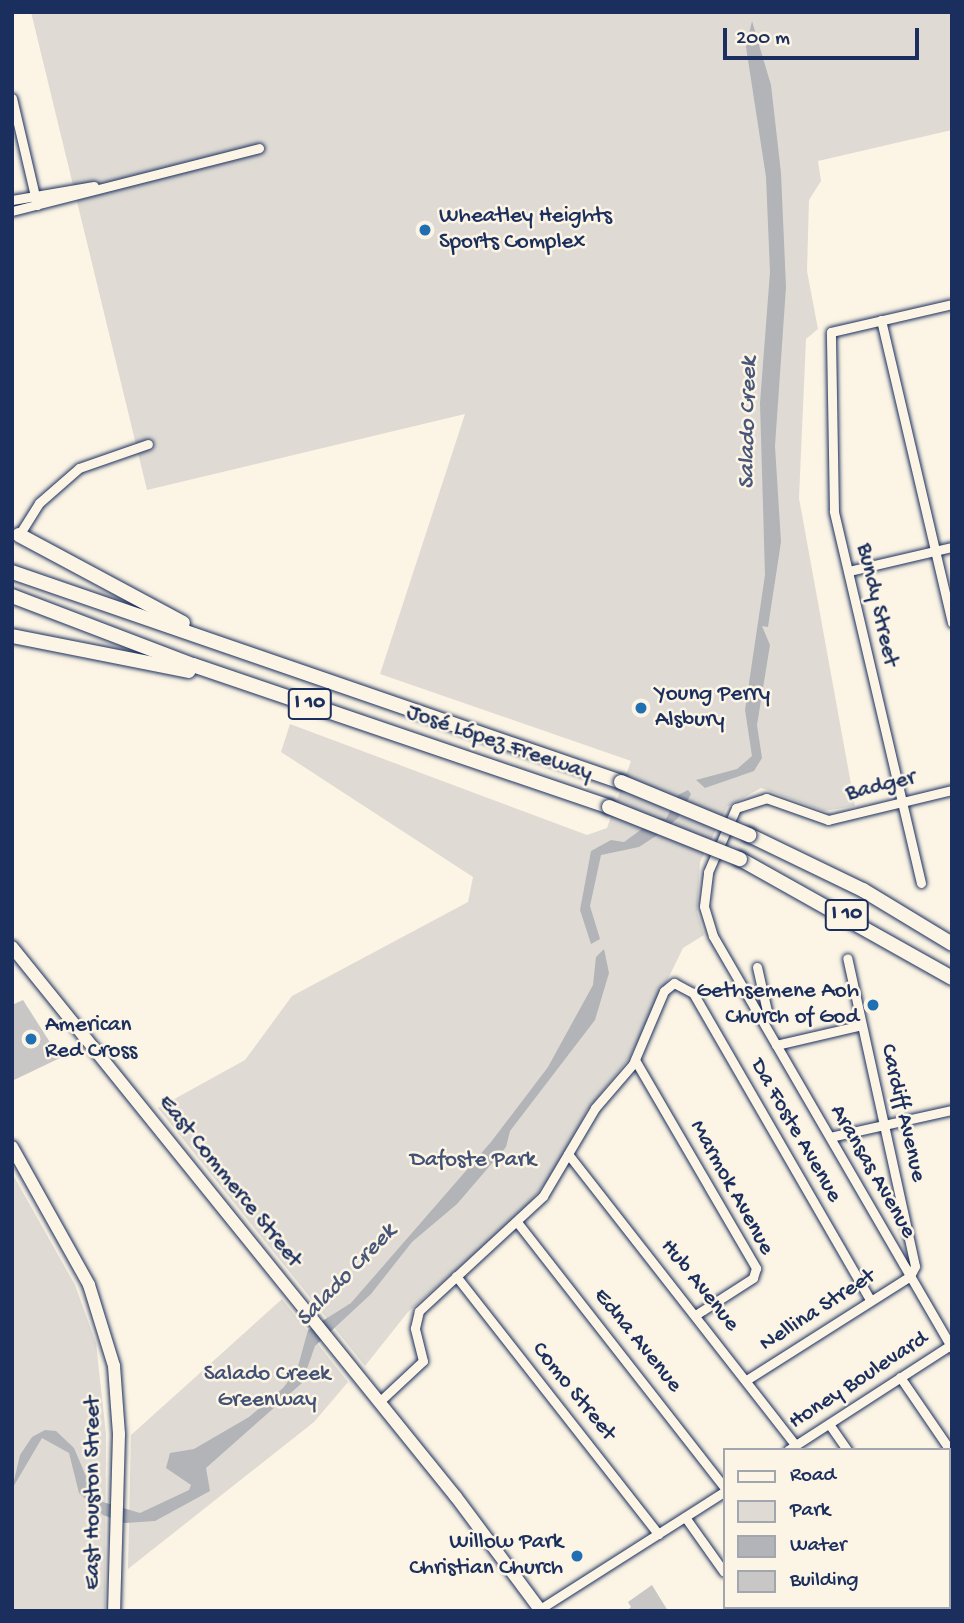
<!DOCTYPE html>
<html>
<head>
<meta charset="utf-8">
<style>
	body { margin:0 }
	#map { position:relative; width:964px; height:1623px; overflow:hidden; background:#fcf5e5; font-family:"Gochi Hand",sans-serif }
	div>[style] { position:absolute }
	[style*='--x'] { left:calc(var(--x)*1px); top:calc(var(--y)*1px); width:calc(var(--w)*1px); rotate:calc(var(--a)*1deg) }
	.green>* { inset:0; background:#dfdbd4 }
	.water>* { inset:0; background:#b2b4b8 }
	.building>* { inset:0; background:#c8c7c6 }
	.roads { filter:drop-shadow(0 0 2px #1b2f5e) drop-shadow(0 0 2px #1b2f5e) }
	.minor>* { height:9px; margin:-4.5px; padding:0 4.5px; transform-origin:4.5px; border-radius:4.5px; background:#fcf5e5 }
	.major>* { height:12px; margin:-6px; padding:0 6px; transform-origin:6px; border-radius:6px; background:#fcf5e5 }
	.highway>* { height:14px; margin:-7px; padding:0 7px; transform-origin:7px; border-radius:7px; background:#fcf5e5 }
	.bridges { filter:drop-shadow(0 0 2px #1b2f5e) drop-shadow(0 0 2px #1b2f5e) }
	.highway-bridge>* { height:14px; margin:-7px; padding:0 7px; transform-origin:7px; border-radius:7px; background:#fcf5e5 }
	.dots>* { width:19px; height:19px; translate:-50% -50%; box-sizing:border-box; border:4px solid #fcf5e5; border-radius:50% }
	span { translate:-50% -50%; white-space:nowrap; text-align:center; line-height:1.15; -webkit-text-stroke:5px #fcf5e5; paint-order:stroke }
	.shield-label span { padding:2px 5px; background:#fcf5e5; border:2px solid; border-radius:5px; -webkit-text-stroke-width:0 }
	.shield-label { font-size:21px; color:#1b2f5e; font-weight:700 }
	.poi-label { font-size:23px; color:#1b2f5e }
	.left { translate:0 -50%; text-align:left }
	.right { translate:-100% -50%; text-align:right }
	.street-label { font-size:23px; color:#1b2f5e }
	.park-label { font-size:23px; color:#425176 }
	.water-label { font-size:24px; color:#485779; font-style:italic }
	.frame { position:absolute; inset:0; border:14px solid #1b2f5e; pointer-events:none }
	.legend { position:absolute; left:723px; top:1448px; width:228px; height:161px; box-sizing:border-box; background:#fcf5e5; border:2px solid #a2a6af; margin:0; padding:9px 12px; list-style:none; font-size:21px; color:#1b2f5e }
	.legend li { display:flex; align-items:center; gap:14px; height:35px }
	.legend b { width:35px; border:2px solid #a2a6af }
	.scale { position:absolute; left:723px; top:28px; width:196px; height:32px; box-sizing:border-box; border:4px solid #1b2f5e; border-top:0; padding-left:9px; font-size:21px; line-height:24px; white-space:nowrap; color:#1b2f5e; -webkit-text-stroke:5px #fcf5e5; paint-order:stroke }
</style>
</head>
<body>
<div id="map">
	<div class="green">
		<i style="clip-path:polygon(31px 12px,952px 12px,952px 130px,818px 161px,821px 181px,809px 200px,807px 271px,818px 329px,806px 339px,799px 498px,855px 806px,824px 811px,761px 788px,727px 807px,700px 862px,697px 912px,704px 935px,683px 948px,630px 1057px,588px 1109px,551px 1177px,520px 1214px,408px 1312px,365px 1366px,158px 1108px,245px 1060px,292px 996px,468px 902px,473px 877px,281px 752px,290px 724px,587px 835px,607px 828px,631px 761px,380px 674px,465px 414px,147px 490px)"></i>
		<i style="clip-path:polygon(12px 1173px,75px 1285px,96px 1343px,106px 1434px,105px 1611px,12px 1611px)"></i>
		<i style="clip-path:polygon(282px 1299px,348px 1382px,314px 1422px,128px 1569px,131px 1435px)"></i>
	</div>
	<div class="water">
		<i style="clip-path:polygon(752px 21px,771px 85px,781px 173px,786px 287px,775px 446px,781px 542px,768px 627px,762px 626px,770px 645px,757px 725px,762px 758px,754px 771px,705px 788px,696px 780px,737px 769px,752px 756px,745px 710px,765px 575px,760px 403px,770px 272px,766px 177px,746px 47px)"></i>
		<i style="clip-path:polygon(688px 790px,691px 794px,678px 818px,659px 834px,639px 847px,601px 855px,590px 906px,600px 939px,591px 944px,580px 910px,591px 851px,611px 840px,624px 842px,657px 818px,666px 819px,678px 795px)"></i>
		<i style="clip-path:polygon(604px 949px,609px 973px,595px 1020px,510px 1131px,506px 1147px,457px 1204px,412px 1242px,371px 1294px,315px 1346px,302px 1383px,206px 1468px,210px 1491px,155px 1521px,125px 1523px,103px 1515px,79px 1493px,69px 1453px,42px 1438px,12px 1489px,20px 1455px,32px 1437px,45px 1430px,56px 1431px,74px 1448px,96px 1500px,140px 1513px,189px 1490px,191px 1485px,166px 1468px,170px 1453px,194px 1449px,249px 1417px,283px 1388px,297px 1370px,308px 1330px,351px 1303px,491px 1142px,548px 1067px,593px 985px,596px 957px)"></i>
	</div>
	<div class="building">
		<i style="clip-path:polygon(23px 1000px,60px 1058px,14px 1080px,12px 1005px)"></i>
		<i style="clip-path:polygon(652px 1585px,668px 1611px,626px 1611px,631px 1607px,628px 1602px)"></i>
	</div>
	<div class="roads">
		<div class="minor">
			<i style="--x:12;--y:98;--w:110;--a:76.8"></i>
			<i style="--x:12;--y:200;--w:83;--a:-9.7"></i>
			<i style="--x:12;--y:211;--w:255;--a:-14.3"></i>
			<i style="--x:881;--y:320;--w:311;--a:76.8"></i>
			<i style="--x:19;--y:535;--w:38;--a:-58"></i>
			<i style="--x:39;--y:503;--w:53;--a:-41.2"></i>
			<i style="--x:79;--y:468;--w:73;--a:-19.2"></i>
			<i style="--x:849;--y:571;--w:106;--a:-13.1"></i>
			<i style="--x:921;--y:883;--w:382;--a:-103.2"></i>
			<i style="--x:834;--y:511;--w:179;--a:-91"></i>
			<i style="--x:831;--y:332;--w:124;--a:-13"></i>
			<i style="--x:757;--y:967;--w:45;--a:77.2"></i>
			<i style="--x:767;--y:1011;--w:9;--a:139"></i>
			<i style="--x:760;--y:1017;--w:94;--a:-120.1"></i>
			<i style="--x:713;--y:936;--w:31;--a:-107"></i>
			<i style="--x:704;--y:906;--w:34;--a:-83"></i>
			<i style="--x:708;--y:872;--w:70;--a:-66.4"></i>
			<i style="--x:736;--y:808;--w:32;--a:-18"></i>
			<i style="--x:766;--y:798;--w:66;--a:19.5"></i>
			<i style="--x:828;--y:820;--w:128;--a:-13.6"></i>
			<i style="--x:760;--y:1017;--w:383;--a:59.9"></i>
			<i style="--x:776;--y:1045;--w:88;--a:-13.1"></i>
			<i style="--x:635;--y:1060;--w:241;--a:59.8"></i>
			<i style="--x:756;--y:1268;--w:10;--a:107"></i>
			<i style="--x:753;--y:1278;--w:67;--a:147.3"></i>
			<i style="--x:830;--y:1137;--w:125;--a:-12.5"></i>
			<i style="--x:568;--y:1154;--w:369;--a:52"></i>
			<i style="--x:517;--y:1222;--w:336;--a:52"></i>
			<i style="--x:456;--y:1276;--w:328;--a:51.9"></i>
			<i style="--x:900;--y:1377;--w:92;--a:55.6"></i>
			<i style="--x:748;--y:1379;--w:192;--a:-32.4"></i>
			<i style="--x:910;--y:1276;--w:11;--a:-63"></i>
			<i style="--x:915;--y:1266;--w:315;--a:-102.4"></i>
			<i style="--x:379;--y:1402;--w:60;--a:-43"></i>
			<i style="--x:423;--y:1361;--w:34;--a:-104"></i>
			<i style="--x:415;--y:1328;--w:17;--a:-77"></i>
			<i style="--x:419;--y:1311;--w:169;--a:-42.8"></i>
			<i style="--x:543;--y:1196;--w:102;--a:-59.4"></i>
			<i style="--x:595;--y:1108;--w:58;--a:-49.2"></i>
			<i style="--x:633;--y:1064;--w:79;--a:-67"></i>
			<i style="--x:664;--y:991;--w:13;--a:-39"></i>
			<i style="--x:674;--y:983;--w:21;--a:28"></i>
			<i style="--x:693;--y:993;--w:354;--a:60"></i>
			<i style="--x:829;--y:1424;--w:32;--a:55"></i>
			<i style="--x:788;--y:1450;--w:193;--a:-32.9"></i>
			<i style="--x:685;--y:1517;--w:67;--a:54.7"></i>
			<i style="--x:747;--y:1607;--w:4;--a:63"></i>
			<i style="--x:846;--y:1607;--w:4;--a:63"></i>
			<i style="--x:945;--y:1607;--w:4;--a:63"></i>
			<i style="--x:540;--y:1609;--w:218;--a:-32.5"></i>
		</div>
		<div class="major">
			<i style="--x:12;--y:947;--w:707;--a:51.09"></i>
			<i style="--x:456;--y:1497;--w:142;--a:53.3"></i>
			<i style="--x:12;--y:1147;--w:158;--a:60.8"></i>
			<i style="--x:89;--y:1285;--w:85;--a:72.8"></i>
			<i style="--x:114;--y:1366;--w:68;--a:85.8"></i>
			<i style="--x:119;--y:1434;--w:177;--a:91.6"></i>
		</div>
		<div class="highway">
			<i style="--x:19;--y:535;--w:186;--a:28.2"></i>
			<i style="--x:12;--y:572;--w:644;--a:19.03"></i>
			<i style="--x:12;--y:596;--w:194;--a:20.9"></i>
			<i style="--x:193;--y:665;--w:440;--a:18.8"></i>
			<i style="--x:12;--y:636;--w:180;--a:11.2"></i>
			<i style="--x:749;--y:835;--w:127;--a:25.8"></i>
			<i style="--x:863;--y:890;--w:104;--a:31.2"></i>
			<i style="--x:740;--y:859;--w:243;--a:29.3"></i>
		</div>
	</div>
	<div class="bridges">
		<div class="highway-bridge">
			<i style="--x:621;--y:782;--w:139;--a:22.5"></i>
			<i style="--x:609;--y:807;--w:141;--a:21.7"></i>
		</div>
	</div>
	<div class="dots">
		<i style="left:425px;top:230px;background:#1f6fb2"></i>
		<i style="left:641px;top:708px;background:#1f6fb2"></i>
		<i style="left:873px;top:1005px;background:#1f6fb2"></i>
		<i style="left:31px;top:1039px;background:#1f6fb2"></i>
		<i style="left:577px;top:1556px;background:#1f6fb2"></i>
	</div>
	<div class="shield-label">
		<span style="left:310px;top:704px">I 10</span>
		<span style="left:847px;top:915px">I 10</span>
	</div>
	<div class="poi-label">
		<span class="left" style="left:439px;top:230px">Wheatley Heights<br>Sports Complex</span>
		<span class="left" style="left:655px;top:708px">Young Perry<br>Alsbury</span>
		<span class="right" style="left:859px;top:1005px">Gethsemene Aoh<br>Church of God</span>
		<span class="left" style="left:45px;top:1039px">American<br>Red Cross</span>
		<span class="right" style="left:563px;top:1556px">Willow Park<br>Christian Church</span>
	</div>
	<div class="street-label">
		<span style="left:876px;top:605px;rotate:77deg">Bundy Street</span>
		<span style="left:499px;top:744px;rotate:19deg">José López Freeway</span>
		<span style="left:881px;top:787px;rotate:-14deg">Badger</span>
		<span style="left:902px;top:1113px;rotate:77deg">Cardiff Avenue</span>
		<span style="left:795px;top:1131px;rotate:60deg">Da Foste Avenue</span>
		<span style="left:872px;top:1172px;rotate:60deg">Aransas Avenue</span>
		<span style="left:229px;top:1182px;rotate:51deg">East Commerce Street</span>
		<span style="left:731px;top:1188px;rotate:61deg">Marmok Avenue</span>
		<span style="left:699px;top:1286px;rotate:51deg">Hub Avenue</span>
		<span style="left:818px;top:1311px;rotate:-33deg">Nellina Street</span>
		<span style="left:637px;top:1341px;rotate:51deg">Edna Avenue</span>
		<span style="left:859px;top:1381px;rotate:-33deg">Honey Boulevard</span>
		<span style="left:573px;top:1392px;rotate:51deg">Como Street</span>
		<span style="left:94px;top:1493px;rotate:-90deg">East Houston Street</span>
	</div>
	<div class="park-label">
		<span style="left:473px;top:1161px">Dafoste Park</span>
		<span style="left:267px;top:1388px">Salado Creek<br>Greenway</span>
	</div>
	<div class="water-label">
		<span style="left:749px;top:423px;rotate:-89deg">Salado Creek</span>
		<span style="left:347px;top:1276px;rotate:-46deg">Salado Creek</span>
	</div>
	<div class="frame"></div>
	<ul class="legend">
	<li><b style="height:9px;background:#fcf5e5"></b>Road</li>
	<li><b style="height:19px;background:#dfdbd4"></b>Park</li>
	<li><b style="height:19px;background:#b2b4b8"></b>Water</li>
	<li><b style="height:19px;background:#c8c7c6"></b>Building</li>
	</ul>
	<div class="scale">200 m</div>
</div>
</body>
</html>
